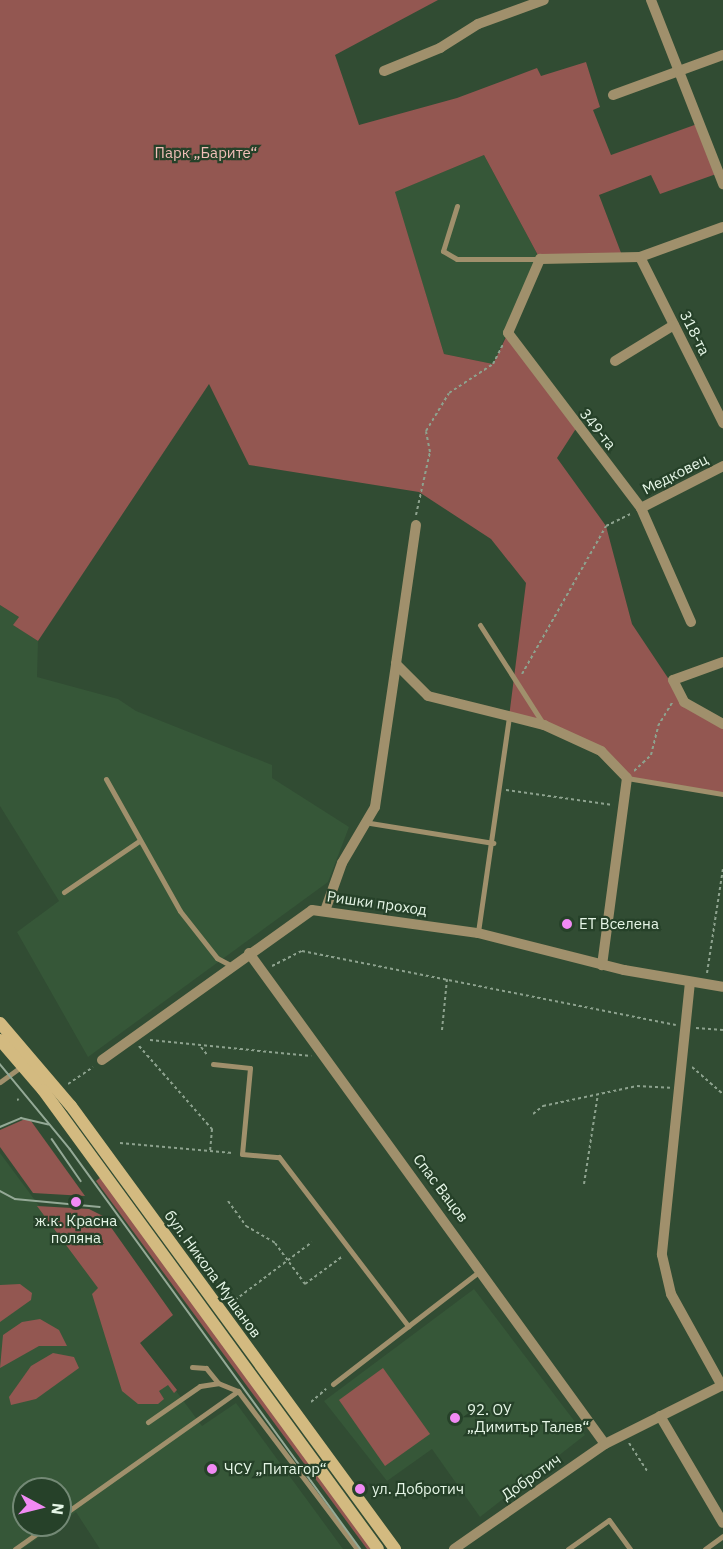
<!DOCTYPE html>
<html>
<head>
<meta charset="utf-8">
<style>
	body { margin:0 }
	#map { position:relative; width:723px; height:1549px; overflow:hidden; background:#314c33; font-family:"IBM Plex Sans",sans-serif }
	div>[style] { position:absolute }
	[style*='--x'] { left:calc(var(--x)*1px); top:calc(var(--y)*1px); width:calc(var(--w)*1px); rotate:calc(var(--a)*1deg) }
	.built>* { inset:0; background:#365738 }
	.green>* { inset:0; background:#935751 }
	.path>* { height:2px; margin-top:-1px; transform-origin:0; background:repeating-linear-gradient(90deg,#8da28e 0 3px,transparent 0 6px) }
	.service>* { height:5px; margin:-2.5px; padding:0 2.5px; transform-origin:2.5px; border-radius:2.5px; background:#a0906c }
	.minor>* { height:10px; margin:-5px; padding:0 5px; transform-origin:5px; border-radius:5px; background:#a0906c }
	.secondary>* { height:12px; margin:-6px; padding:0 6px; transform-origin:6px; border-radius:6px; background:#d3ba80 }
	.tram>* { height:1.5px; margin:-0.75px; padding:0 0.75px; transform-origin:0.75px; border-radius:0.75px; background:#94a996 }
	.dots>* { width:16px; height:16px; translate:-50% -50%; box-sizing:border-box; border:3px solid #264129; border-radius:50% }
	span { translate:-50% -50%; white-space:nowrap; text-align:center; line-height:1.15; -webkit-text-stroke:4.5px #264129; paint-order:stroke }
	.park-label { font-size:15px; color:#f1bfb8 }
	.street-label { font-size:15px; color:#e6f6e7 }
	.poi-label { font-size:15px; color:#e6f6e7 }
	.left { translate:0 -50%; text-align:left }
	.north { position:absolute; left:12px; top:1477px; width:60px; height:60px; box-sizing:border-box; background:#264129; border:2px solid #738975; border-radius:50%; rotate:97deg; font-size:16px; font-weight:700; line-height:24px; text-align:center; color:#e6f6e7 }
	.north::after { content:''; display:block; margin:auto; width:21px; height:27px; background:#f18af4; clip-path:polygon(50% 0,100% 100%,50% 72%,0 100%) }
</style>
</head>
<body>
<div id="map">
	<div class="built">
		<i style="clip-path:polygon(484px 155px,540px 259px,493px 364px,444px 354px,394px 192px)"></i>
		<i style="clip-path:polygon(0 605px,19px 617px,14px 625px,38px 641px,37px 677px,118px 699px,136px 711px,272px 765px,272px 778px,349px 827px,328px 882px,88px 1057px,17px 932px,59px 901px,0 806px)"></i>
		<i style="clip-path:polygon(0 1153px,202px 1426px,236px 1403px,343px 1549px,100px 1549px,76px 1512px,60px 1523px,60px 1489px,24px 1489px,24px 1525px,57px 1525px,22px 1549px,0 1549px)"></i>
		<i style="clip-path:polygon(474px 1289px,585px 1435px,480px 1517px,432px 1449px,387px 1481px,324px 1401px)"></i>
	</div>
	<div class="green">
		<i style="clip-path:polygon(0 0,438px 0,335px 55px,359px 125px,457px 98px,537px 68px,541px 76px,586px 62px,600px 107px,593px 110px,611px 155px,700px 123px,719px 173px,660px 194px,651px 175px,599px 195px,623px 258px,540px 259px,484px 155px,395px 192px,444px 354px,493px 364px,508px 333px,577px 427px,557px 458px,606px 526px,632px 624px,684px 702px,723px 724px,723px 794px,627px 778px,601px 751px,509px 717px,526px 583px,491px 539px,419px 492px,249px 465px,209px 384px,38px 641px,13px 625px,19px 617px,0 605px)"></i>
		<i style="clip-path:polygon(25px 1119px,31px 1121px,85px 1196px,33px 1193px,0 1147px,0 1130px)"></i>
		<i style="clip-path:polygon(101px 1177px,375px 1549px,367px 1549px,96px 1181px)"></i>
		<i style="clip-path:polygon(37px 1206px,89px 1209px,103px 1216px,173px 1315px,140px 1343px,177px 1390px,174px 1393px,168px 1385px,159px 1391px,164px 1399px,158px 1404px,138px 1404px,122px 1391px,92px 1294px,98px 1288px)"></i>
		<i style="clip-path:polygon(20px 1284px,32px 1293px,31px 1300px,0 1322px,0 1285px)"></i>
		<i style="clip-path:polygon(40px 1319px,59px 1330px,67px 1346px,39px 1346px,0 1368px,3px 1335px,22px 1322px)"></i>
		<i style="clip-path:polygon(53px 1353px,74px 1357px,79px 1368px,36px 1399px,11px 1405px,9px 1397px,31px 1366px)"></i>
		<i style="clip-path:polygon(383px 1368px,430px 1434px,385px 1466px,339px 1400px)"></i>
	</div>
	<div class="path">
		<i style="--x:416;--y:515;--w:65;--a:-77.5"></i>
		<i style="--x:430;--y:452;--w:21;--a:-101"></i>
		<i style="--x:426;--y:431;--w:44;--a:-58.8"></i>
		<i style="--x:449;--y:393;--w:53;--a:-33.4"></i>
		<i style="--x:493;--y:364;--w:22;--a:-63"></i>
		<i style="--x:522;--y:674;--w:170;--a:-60.4"></i>
		<i style="--x:606;--y:526;--w:28;--a:-26"></i>
		<i style="--x:634;--y:771;--w:23;--a:-43"></i>
		<i style="--x:651;--y:755;--w:30;--a:-76"></i>
		<i style="--x:658;--y:726;--w:29;--a:-59"></i>
		<i style="--x:506;--y:790;--w:108;--a:8"></i>
		<i style="--x:272;--y:966;--w:34;--a:-27"></i>
		<i style="--x:302;--y:951;--w:381;--a:11.2"></i>
		<i style="--x:707;--y:973;--w:105;--a:-81.3"></i>
		<i style="--x:696;--y:1028;--w:27;--a:4"></i>
		<i style="--x:442;--y:1030;--w:51;--a:-84.4"></i>
		<i style="--x:150;--y:1040;--w:162;--a:5.7"></i>
		<i style="--x:139;--y:1046;--w:111;--a:48.7"></i>
		<i style="--x:212;--y:1129;--w:22;--a:95"></i>
		<i style="--x:201;--y:1047;--w:11;--a:52"></i>
		<i style="--x:692;--y:1067;--w:41;--a:41.1"></i>
		<i style="--x:68;--y:1084;--w:30;--a:-34"></i>
		<i style="--x:17;--y:1100;--w:2;--a:-27"></i>
		<i style="--x:533;--y:1114;--w:13;--a:-39"></i>
		<i style="--x:543;--y:1106;--w:96;--a:-12"></i>
		<i style="--x:637;--y:1086;--w:33;--a:3"></i>
		<i style="--x:120;--y:1143;--w:113;--a:5.1"></i>
		<i style="--x:584;--y:1184;--w:91;--a:-81.2"></i>
		<i style="--x:228;--y:1201;--w:31;--a:54"></i>
		<i style="--x:246;--y:1226;--w:34;--a:30"></i>
		<i style="--x:275;--y:1243;--w:51;--a:53.8"></i>
		<i style="--x:305;--y:1284;--w:47;--a:-36.4"></i>
		<i style="--x:235;--y:1300;--w:96;--a:-37"></i>
		<i style="--x:311;--y:1402;--w:20;--a:-41"></i>
		<i style="--x:629;--y:1443;--w:33;--a:57"></i>
	</div>
	<div class="service">
		<i style="--x:457;--y:206;--w:47;--a:107.3"></i>
		<i style="--x:443;--y:251;--w:16;--a:30"></i>
		<i style="--x:457;--y:259;--w:83;--a:0"></i>
		<i style="--x:480;--y:625;--w:115;--a:57.4"></i>
		<i style="--x:627;--y:778;--w:97;--a:9.5"></i>
		<i style="--x:106;--y:779;--w:151;--a:60.7"></i>
		<i style="--x:180;--y:911;--w:60;--a:51.8"></i>
		<i style="--x:217;--y:958;--w:17;--a:28"></i>
		<i style="--x:370;--y:823;--w:125;--a:9.2"></i>
		<i style="--x:64;--y:892;--w:91;--a:-34.2"></i>
		<i style="--x:478;--y:932;--w:217;--a:-81.8"></i>
		<i style="--x:213;--y:1064;--w:37;--a:6"></i>
		<i style="--x:250;--y:1068;--w:86;--a:95.3"></i>
		<i style="--x:242;--y:1154;--w:37;--a:5"></i>
		<i style="--x:279;--y:1157;--w:213;--a:52.6"></i>
		<i style="--x:0;--y:1082;--w:29;--a:-36"></i>
		<i style="--x:192;--y:1367;--w:14;--a:4"></i>
		<i style="--x:206;--y:1368;--w:19;--a:51"></i>
		<i style="--x:333;--y:1384;--w:187;--a:-37.6"></i>
		<i style="--x:148;--y:1422;--w:63;--a:-34.7"></i>
		<i style="--x:200;--y:1386;--w:18;--a:-9"></i>
		<i style="--x:218;--y:1383;--w:22;--a:22"></i>
		<i style="--x:238;--y:1391;--w:198;--a:53"></i>
		<i style="--x:60;--y:1517;--w:218;--a:-35.3"></i>
		<i style="--x:15;--y:1549;--w:42;--a:-35.2"></i>
		<i style="--x:568;--y:1549;--w:50;--a:-35.3"></i>
		<i style="--x:609;--y:1520;--w:36;--a:54"></i>
		<i style="--x:705;--y:1549;--w:22;--a:-36"></i>
	</div>
	<div class="minor">
		<i style="--x:651;--y:0;--w:198;--a:68.6"></i>
		<i style="--x:384;--y:71;--w:61;--a:-22.3"></i>
		<i style="--x:440;--y:48;--w:45;--a:-32.3"></i>
		<i style="--x:478;--y:24;--w:70;--a:-20"></i>
		<i style="--x:613;--y:95;--w:117;--a:-20"></i>
		<i style="--x:640;--y:257;--w:186;--a:63.4"></i>
		<i style="--x:615;--y:361;--w:69;--a:-31.4"></i>
		<i style="--x:641;--y:508;--w:92;--a:-27.1"></i>
		<i style="--x:416;--y:525;--w:140;--a:98.2"></i>
		<i style="--x:396;--y:664;--w:45;--a:45"></i>
		<i style="--x:428;--y:696;--w:120;--a:14"></i>
		<i style="--x:544;--y:725;--w:63;--a:24.5"></i>
		<i style="--x:601;--y:751;--w:37;--a:46"></i>
		<i style="--x:627;--y:778;--w:189;--a:97.6"></i>
		<i style="--x:691;--y:622;--w:124;--a:-113.7"></i>
		<i style="--x:641;--y:508;--w:220;--a:-127.2"></i>
		<i style="--x:508;--y:333;--w:81;--a:-66.6"></i>
		<i style="--x:540;--y:259;--w:100;--a:-1.1"></i>
		<i style="--x:640;--y:257;--w:88;--a:-19.9"></i>
		<i style="--x:723;--y:662;--w:53;--a:160.2"></i>
		<i style="--x:673;--y:680;--w:25;--a:63"></i>
		<i style="--x:684;--y:702;--w:45;--a:29.4"></i>
		<i style="--x:326;--y:908;--w:48;--a:-70.4"></i>
		<i style="--x:342;--y:863;--w:65;--a:-59.5"></i>
		<i style="--x:375;--y:807;--w:145;--a:-81.6"></i>
		<i style="--x:249;--y:953;--w:606;--a:54.06"></i>
		<i style="--x:690;--y:982;--w:274;--a:95.9"></i>
		<i style="--x:662;--y:1255;--w:40;--a:77"></i>
		<i style="--x:671;--y:1294;--w:105;--a:61"></i>
		<i style="--x:102;--y:1060;--w:258;--a:-35.5"></i>
		<i style="--x:312;--y:910;--w:168;--a:7.9"></i>
		<i style="--x:478;--y:933;--w:151;--a:14.2"></i>
		<i style="--x:624;--y:970;--w:100;--a:9.7"></i>
		<i style="--x:660;--y:1416;--w:124;--a:59.5"></i>
		<i style="--x:454;--y:1549;--w:184;--a:-34.8"></i>
		<i style="--x:605;--y:1444;--w:132;--a:-26.6"></i>
	</div>
	<div class="secondary">
		<i style="--x:0;--y:1023;--w:109;--a:49.5"></i>
		<i style="--x:71;--y:1106;--w:549;--a:53.82"></i>
		<i style="--x:0;--y:1040;--w:66;--a:49.3"></i>
		<i style="--x:43;--y:1090;--w:568;--a:53.88"></i>
	</div>
	<div class="tram">
		<i style="--x:0;--y:1064;--w:110;--a:50.5"></i>
		<i style="--x:70;--y:1149;--w:495;--a:54"></i>
		<i style="--x:0;--y:1127;--w:23;--a:-23"></i>
		<i style="--x:21;--y:1118;--w:28;--a:13"></i>
		<i style="--x:52;--y:1139;--w:51;--a:55.4"></i>
		<i style="--x:0;--y:1191;--w:17;--a:28"></i>
		<i style="--x:15;--y:1199;--w:85;--a:5.4"></i>
	</div>
	<div class="dots">
		<i style="left:567px;top:924px;background:#f18af4"></i>
		<i style="left:76px;top:1202px;background:#f18af4"></i>
		<i style="left:455px;top:1418px;background:#f18af4"></i>
		<i style="left:212px;top:1469px;background:#f18af4"></i>
		<i style="left:360px;top:1489px;background:#f18af4"></i>
	</div>
	<div class="park-label">
		<span style="left:206px;top:153px">Парк „Барите“</span>
	</div>
	<div class="street-label">
		<span style="left:695px;top:333px;rotate:63deg">318-та</span>
		<span style="left:598px;top:429px;rotate:51deg">349-та</span>
		<span style="left:675px;top:474px;rotate:-27deg">Медковец</span>
		<span style="left:377px;top:903px;rotate:8deg">Ришки проход</span>
		<span style="left:441px;top:1188px;rotate:53deg">Спас Вацов</span>
		<span style="left:213px;top:1274px;rotate:54deg">бул. Никола Мушанов</span>
		<span style="left:531px;top:1477px;rotate:-35deg">Добротич</span>
	</div>
	<div class="poi-label">
		<span class="left" style="left:579px;top:924px">ЕТ Вселена</span>
		<span style="left:76px;top:1229px">ж.к. Красна<br>поляна</span>
		<span class="left" style="left:467px;top:1418px">92. ОУ<br>„Димитър Талев“</span>
		<span class="left" style="left:224px;top:1469px">ЧСУ „Питагор“</span>
		<span class="left" style="left:372px;top:1489px">ул. Добротич</span>
	</div>
	<div class="north">N</div>
</div>
</body>
</html>
